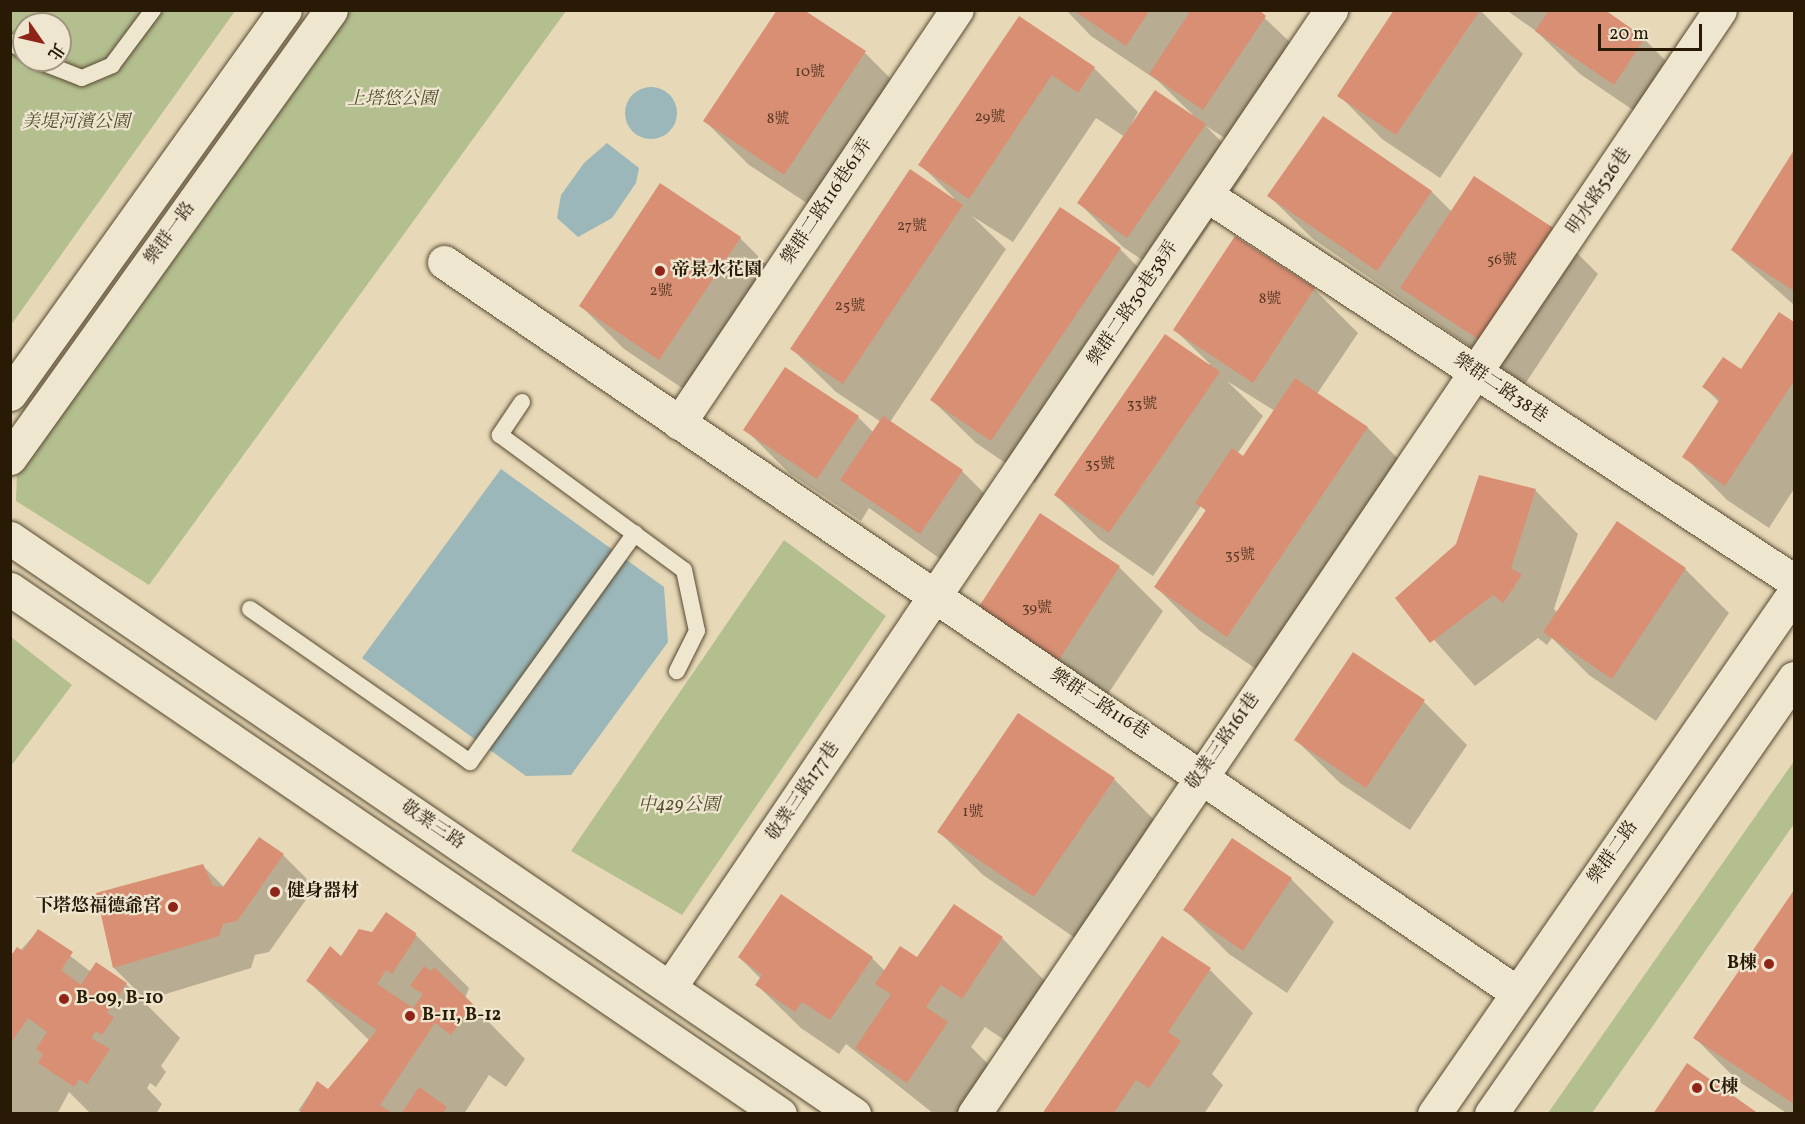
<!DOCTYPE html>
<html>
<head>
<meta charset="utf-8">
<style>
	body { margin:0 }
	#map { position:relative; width:1805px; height:1124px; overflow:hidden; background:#e7d9b7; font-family:Vollkorn,"Noto Serif TC",serif }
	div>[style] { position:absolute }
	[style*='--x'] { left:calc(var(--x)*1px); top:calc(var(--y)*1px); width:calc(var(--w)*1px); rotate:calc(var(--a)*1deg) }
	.green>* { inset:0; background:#b4bf8f }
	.water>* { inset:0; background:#9bb7b9 }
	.round { border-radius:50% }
	.shadow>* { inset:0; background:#0003 }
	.building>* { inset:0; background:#d98f74 }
	.roads { filter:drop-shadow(0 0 2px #584a32) drop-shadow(0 0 2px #584a32) }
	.service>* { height:16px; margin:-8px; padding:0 8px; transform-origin:8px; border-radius:8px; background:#efe6d0 }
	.minor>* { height:33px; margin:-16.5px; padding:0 16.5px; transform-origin:16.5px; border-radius:16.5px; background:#efe6d0 }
	.tertiary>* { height:33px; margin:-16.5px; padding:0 16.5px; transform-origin:16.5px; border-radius:16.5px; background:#efe6d0 }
	.secondary>* { height:33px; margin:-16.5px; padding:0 16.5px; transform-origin:16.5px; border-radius:16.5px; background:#efe6d0 }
	.dots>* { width:16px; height:16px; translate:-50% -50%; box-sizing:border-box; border:3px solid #efe6d0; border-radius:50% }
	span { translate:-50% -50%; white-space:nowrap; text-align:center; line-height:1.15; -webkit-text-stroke:4.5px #efe6d0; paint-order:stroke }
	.number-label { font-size:15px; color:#553722 }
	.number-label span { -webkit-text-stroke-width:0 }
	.park-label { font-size:18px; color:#534c2f; font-style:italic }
	.street-label { font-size:18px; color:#291a06 }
	.poi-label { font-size:18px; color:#291a06; font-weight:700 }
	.left { translate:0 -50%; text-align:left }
	.right { translate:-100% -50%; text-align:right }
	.frame { position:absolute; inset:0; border:12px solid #291a06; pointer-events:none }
	.north { position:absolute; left:12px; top:12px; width:60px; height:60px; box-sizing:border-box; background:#efe6d0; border:2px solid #a0947f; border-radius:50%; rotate:124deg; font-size:16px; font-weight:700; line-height:24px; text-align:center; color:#291a06 }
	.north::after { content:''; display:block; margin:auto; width:21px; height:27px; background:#8f2418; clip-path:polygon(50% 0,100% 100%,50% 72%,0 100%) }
	.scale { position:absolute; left:1598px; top:24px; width:104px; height:27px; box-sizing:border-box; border:3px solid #291a06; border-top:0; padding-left:8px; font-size:18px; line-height:21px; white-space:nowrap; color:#291a06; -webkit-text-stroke:4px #efe6d0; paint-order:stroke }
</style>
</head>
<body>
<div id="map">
	<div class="green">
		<i style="clip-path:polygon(evenodd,11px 11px,235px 11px,11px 325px,11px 11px,24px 24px,60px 24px,60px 60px,24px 60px,24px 24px)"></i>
		<i style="clip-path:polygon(348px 11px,566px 11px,149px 585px,16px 501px,17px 472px)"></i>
		<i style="clip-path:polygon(784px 540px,886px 616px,682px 915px,571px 851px)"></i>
		<i style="clip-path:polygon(11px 637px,72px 685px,11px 766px,10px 766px)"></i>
		<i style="clip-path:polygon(1794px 761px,1794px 824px,1592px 1113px,1548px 1113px)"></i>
	</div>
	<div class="water">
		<i class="round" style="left:625px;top:87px;width:52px;height:52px"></i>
		<i style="clip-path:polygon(607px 143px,639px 168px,636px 183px,612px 218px,578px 237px,557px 218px,561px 195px,584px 163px)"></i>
		<i style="clip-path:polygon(501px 469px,664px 587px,668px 642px,571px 775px,526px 776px,362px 658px)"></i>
	</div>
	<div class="shadow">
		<i style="clip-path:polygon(1066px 10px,1256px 10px,1309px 60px,1247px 152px,1206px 126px,1248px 169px,1172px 280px,1123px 247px,1079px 203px,1125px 137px,1096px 118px,1013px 242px,972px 216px,1006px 249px,890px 422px,962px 471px,1005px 514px,964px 576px,869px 508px,861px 521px,789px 473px,745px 429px,858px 417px,874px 433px,881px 422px,836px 392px,792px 349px,954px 198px,920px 164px,1019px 18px,1095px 69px,1138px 112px,1125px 136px,1193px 115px,1158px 81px,1091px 36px)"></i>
		<i style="clip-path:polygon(1396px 10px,1480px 10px,1523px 54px,1440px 178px,1382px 139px,1339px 95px)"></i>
		<i style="clip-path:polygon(1506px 10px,1602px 10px,1644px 39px,1688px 83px,1658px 127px,1580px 74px,1536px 31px)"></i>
		<i style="clip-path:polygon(865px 53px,908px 96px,828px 217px,749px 165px,705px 121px)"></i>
		<i style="clip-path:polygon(1323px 118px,1432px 192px,1452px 212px,1554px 230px,1598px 274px,1525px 384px,1313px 239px,1269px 196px)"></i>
		<i style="clip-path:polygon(1794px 153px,1794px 305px,1732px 250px)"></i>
		<i style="clip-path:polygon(740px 238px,783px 281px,703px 402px,624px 349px,581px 306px)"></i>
		<i style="clip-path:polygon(evenodd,1236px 238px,1314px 289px,1358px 333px,1317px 394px,1368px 428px,1411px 472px,1271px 679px,1200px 631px,1156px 587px,1207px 512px,1201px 506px,1153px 576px,1099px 539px,1056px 495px,1210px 364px,1175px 330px,1236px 238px,1227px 381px,1275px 411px,1243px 458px,1237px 454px,1263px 416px,1227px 381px)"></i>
		<i style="clip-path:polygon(1120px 249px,1163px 292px,1035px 483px,976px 443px,932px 400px)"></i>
		<i style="clip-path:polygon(1780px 314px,1794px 324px,1794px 489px,1769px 528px,1727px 500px,1684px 456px,1720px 403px,1704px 387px,1741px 371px)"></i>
		<i style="clip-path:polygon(1535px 490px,1578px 534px,1554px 609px,1558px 613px,1618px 524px,1685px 569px,1729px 613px,1656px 721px,1589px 675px,1552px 638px,1547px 645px,1538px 638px,1475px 686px,1397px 598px)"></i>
		<i style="clip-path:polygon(1040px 515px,1119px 567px,1163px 611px,1102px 703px,980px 608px)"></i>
		<i style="clip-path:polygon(1424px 702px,1467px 745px,1410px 830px,1340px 783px,1296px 740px)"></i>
		<i style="clip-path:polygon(1114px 779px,1157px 823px,1078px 940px,983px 875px,939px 832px)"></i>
		<i style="clip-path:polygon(283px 855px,315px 887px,269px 952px,255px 955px,251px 968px,146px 1000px,114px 968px,203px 866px,224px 887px)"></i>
		<i style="clip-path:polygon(1291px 879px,1334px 922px,1287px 993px,1229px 954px,1185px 910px)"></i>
		<i style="clip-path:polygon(1794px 893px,1794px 1114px,1788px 1114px,1738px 1081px,1695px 1038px)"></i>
		<i style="clip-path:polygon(954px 906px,1002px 938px,1046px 982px,1006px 1041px,985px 1027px,971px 1047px,990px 1066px,958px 1114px,934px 1114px,846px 1044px,839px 1054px,801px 1028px,757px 985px,761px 979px,739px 957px,872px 958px,885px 971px,918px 960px)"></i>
		<i style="clip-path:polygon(38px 931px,91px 972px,126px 984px,180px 1038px,161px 1066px,166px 1072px,156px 1087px,150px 1083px,147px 1088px,162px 1104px,156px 1114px,91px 1114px,69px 1092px,57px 1114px,10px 1114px,10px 962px)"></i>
		<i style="clip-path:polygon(373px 934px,415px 934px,469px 988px,465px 998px,525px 1059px,506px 1087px,489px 1075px,464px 1114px,298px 1111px,317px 1083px,329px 1091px,370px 1041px,308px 981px)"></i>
		<i style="clip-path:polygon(1210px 970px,1253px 1013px,1212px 1074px,1223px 1085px,1204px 1114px,1044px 1113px)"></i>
	</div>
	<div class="building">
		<i style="clip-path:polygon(777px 10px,804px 10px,866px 51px,784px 175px,703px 121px)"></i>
		<i style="clip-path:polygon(1073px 10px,1150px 10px,1126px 46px)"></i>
		<i style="clip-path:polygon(1191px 10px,1259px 10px,1266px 16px,1203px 110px,1149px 74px)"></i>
		<i style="clip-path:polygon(1394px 10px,1480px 10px,1396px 135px,1337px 96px)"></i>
		<i style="clip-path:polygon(1549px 10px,1605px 10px,1645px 38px,1614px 85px,1535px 31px)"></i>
		<i style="clip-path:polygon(1019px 16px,1095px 67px,1078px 93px,1052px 75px,969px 199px,918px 165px)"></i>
		<i style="clip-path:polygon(1155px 90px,1206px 124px,1127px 238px,1077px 203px)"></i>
		<i style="clip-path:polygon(1323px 116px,1432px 191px,1377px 271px,1267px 196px)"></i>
		<i style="clip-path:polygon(1794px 150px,1794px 291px,1731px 250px)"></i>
		<i style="clip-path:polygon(910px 169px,963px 205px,843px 384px,790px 349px)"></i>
		<i style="clip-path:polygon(1474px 176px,1555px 229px,1481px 341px,1400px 288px)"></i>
		<i style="clip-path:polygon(660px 183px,741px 237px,659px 360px,579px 306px)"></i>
		<i style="clip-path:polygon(1060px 207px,1121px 248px,991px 441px,930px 400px)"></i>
		<i style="clip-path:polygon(1235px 236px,1315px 288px,1253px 383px,1173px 330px)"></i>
		<i style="clip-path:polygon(1779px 312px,1794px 322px,1794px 381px,1725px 486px,1682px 457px,1720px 399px,1702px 387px,1723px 357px,1741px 369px)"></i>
		<i style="clip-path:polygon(1165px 334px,1220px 372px,1109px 533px,1054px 495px)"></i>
		<i style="clip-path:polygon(785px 367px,859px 416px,817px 479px,743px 430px)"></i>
		<i style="clip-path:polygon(1295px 378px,1368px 427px,1227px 637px,1154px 587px,1206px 510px,1195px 503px,1232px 448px,1243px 456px)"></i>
		<i style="clip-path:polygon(883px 416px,963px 470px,920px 534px,840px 480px)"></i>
		<i style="clip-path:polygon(1479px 475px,1536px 489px,1511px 568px,1522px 575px,1503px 603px,1493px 595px,1430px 643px,1395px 598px,1456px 544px)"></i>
		<i style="clip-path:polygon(1040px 513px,1120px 566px,1058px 661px,978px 608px)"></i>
		<i style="clip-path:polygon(1617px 521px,1686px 568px,1612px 679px,1543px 632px)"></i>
		<i style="clip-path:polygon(1353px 652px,1425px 700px,1366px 788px,1294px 740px)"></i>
		<i style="clip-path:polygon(1018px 713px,1115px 778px,1034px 897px,937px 832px)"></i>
		<i style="clip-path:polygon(259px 837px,284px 854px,237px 921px,223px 924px,219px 936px,113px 968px,96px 893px,203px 864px,213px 886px,223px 887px)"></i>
		<i style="clip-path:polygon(1232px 838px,1292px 878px,1243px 951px,1183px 910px)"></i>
		<i style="clip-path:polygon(1794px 890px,1794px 1104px,1693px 1038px)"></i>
		<i style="clip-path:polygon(781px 894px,873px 957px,830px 1020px,802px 1002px,795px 1012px,755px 985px,762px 975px,738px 957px)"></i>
		<i style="clip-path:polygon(954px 904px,1003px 937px,962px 999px,941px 985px,926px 1007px,948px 1022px,907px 1083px,855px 1048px,891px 994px,875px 984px,900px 946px,917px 957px)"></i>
		<i style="clip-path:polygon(386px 912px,416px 933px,415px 939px,392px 974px,386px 970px,377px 984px,413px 1008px,423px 994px,410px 986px,424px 966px,431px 971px,434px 967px,473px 1004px,451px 1035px,435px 1023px,380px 1105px,393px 1114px,299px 1114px,317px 1081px,328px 1089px,377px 1030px,306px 981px,330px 946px,341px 956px,359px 929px,372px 932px)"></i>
		<i style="clip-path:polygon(38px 929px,73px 952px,61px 970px,81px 985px,96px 962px,127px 983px,107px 1013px,114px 1017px,102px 1035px,96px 1031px,91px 1038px,110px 1049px,87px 1084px,79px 1079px,74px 1087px,38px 1063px,43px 1054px,36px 1049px,47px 1032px,28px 1018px,10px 1044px,10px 957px,17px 947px,23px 951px)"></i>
		<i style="clip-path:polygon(1162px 936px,1211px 968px,1168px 1032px,1181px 1041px,1149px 1088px,1136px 1080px,1113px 1114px,1042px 1114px)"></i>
		<i style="clip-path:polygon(1687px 1063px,1759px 1114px,1653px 1114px)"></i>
		<i style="clip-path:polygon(419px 1087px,447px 1107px,442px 1114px,401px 1114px)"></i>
	</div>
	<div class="roads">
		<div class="service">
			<i style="--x:10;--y:42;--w:17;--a:33"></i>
			<i style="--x:36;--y:60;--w:49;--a:21.4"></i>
			<i style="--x:82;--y:78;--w:33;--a:-23"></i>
			<i style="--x:112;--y:65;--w:69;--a:-53.3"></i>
			<i style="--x:522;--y:402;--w:40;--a:124"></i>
			<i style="--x:500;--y:435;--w:228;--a:36.3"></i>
			<i style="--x:684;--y:570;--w:62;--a:78"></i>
			<i style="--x:697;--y:631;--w:45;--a:116.6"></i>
			<i style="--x:250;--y:609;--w:268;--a:34.8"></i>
			<i style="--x:470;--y:762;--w:282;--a:-54.2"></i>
		</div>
		<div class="minor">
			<i style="--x:1208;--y:196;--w:701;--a:33.3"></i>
			<i style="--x:444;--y:262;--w:1297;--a:34.25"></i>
			<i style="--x:679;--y:423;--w:498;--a:-56.1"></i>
			<i style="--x:670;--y:987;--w:1180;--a:-55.92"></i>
			<i style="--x:974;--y:1114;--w:1332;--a:-55.95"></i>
		</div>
		<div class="tertiary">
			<i style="--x:10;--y:538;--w:1022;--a:34.31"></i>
			<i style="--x:10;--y:589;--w:932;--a:34.29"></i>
			<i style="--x:1434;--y:1114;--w:633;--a:-55.36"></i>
			<i style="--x:1491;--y:1114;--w:531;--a:-55.2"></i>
		</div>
		<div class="secondary">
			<i style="--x:10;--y:394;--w:472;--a:-54.4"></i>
			<i style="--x:10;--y:458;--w:551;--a:-54.38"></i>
		</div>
	</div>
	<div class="dots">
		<i style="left:660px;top:271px;background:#8f2418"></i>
		<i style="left:275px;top:892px;background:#8f2418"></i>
		<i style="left:173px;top:907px;background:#8f2418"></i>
		<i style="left:1769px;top:964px;background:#8f2418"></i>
		<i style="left:64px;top:999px;background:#8f2418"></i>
		<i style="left:410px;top:1016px;background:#8f2418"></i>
		<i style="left:1697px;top:1088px;background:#8f2418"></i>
	</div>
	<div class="number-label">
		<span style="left:810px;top:73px">10號</span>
		<span style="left:990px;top:118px">29號</span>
		<span style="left:778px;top:120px">8號</span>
		<span style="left:912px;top:227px">27號</span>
		<span style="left:1502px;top:261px">56號</span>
		<span style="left:661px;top:292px">2號</span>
		<span style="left:1270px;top:300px">8號</span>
		<span style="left:850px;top:307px">25號</span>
		<span style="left:1142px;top:405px">33號</span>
		<span style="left:1100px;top:465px">35號</span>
		<span style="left:1240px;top:556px">35號</span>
		<span style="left:1037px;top:609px">39號</span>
		<span style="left:973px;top:813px">1號</span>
	</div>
	<div class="park-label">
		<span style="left:392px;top:100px">上塔悠公園</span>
		<span style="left:76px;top:123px">美堤河濱公園</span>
		<span style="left:679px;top:806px">中429公園</span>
	</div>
	<div class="street-label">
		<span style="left:1600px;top:192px;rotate:-56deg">明水路526巷</span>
		<span style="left:828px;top:202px;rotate:-56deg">樂群二路116巷61弄</span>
		<span style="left:171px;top:234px;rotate:-54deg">樂群一路</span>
		<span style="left:1134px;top:304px;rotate:-56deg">樂群二路30巷38弄</span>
		<span style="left:1500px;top:389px;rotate:34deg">樂群二路38巷</span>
		<span style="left:1099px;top:705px;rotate:33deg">樂群二路116巷</span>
		<span style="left:1224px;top:742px;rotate:-55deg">敬業三路161巷</span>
		<span style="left:804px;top:792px;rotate:-56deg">敬業三路177巷</span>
		<span style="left:432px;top:826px;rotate:34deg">敬業三路</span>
		<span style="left:1614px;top:853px;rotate:-55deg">樂群二路</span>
	</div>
	<div class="poi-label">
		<span class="left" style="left:672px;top:271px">帝景水花園</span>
		<span class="left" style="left:287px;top:892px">健身器材</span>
		<span class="right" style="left:161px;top:907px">下塔悠福德爺宮</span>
		<span class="right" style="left:1757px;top:964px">B棟</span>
		<span class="left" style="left:76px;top:999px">B-09, B-10</span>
		<span class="left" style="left:422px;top:1016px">B-11, B-12</span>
		<span class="left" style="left:1709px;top:1088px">C棟</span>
	</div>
	<div class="frame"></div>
	<div class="north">北</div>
	<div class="scale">20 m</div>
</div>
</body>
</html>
